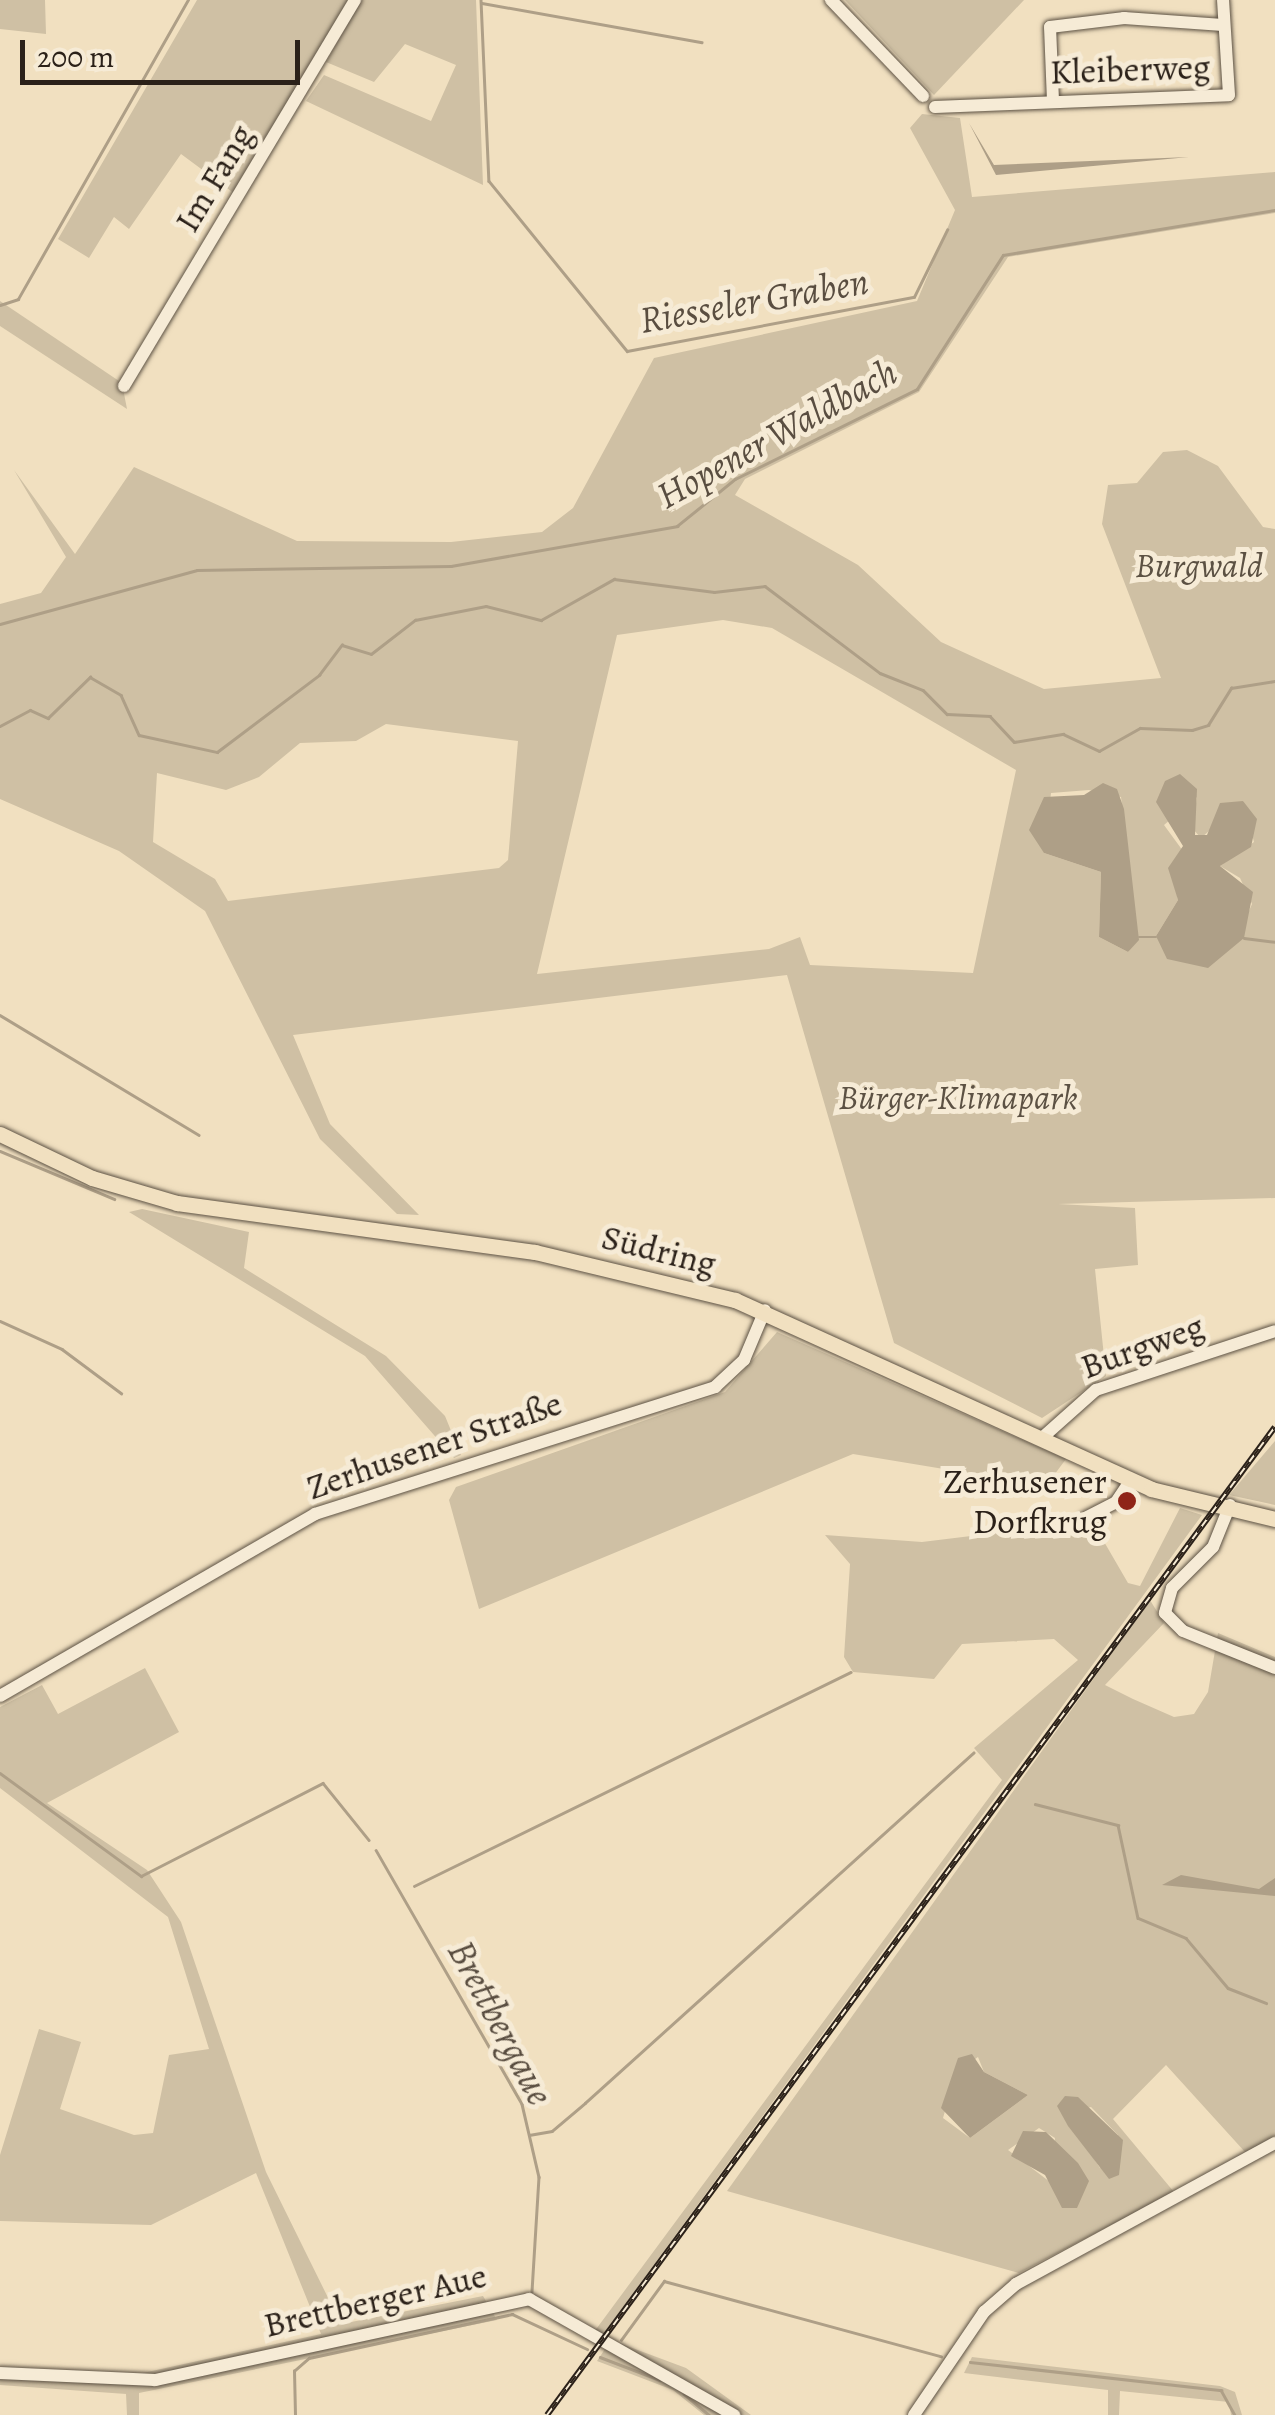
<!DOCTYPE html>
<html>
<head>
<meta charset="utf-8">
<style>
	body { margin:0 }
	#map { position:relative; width:1275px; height:2415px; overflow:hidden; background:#f1e0c0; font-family:Alegreya,serif }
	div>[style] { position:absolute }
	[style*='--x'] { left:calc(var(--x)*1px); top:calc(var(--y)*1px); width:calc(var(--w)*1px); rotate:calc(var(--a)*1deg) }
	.green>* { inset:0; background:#cfc0a4 }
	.water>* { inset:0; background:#ae9f87 }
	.stream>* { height:2.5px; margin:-1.25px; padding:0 1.25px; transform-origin:1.25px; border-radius:1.25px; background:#ae9f87 }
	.roads { filter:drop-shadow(0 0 2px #5c5143) drop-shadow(0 0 2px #5c5143) }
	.minor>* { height:12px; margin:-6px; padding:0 6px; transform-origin:6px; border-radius:6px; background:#f6ebd6 }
	.major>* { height:15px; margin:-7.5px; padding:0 7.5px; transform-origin:7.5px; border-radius:7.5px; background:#f1e0c0 }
	.rail>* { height:6px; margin-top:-3px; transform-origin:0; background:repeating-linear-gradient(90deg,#f6ebd6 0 8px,#2b2119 0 16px); box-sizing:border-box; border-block:2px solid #2b2119 }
	.dots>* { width:28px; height:28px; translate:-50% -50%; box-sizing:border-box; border:5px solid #f6ebd6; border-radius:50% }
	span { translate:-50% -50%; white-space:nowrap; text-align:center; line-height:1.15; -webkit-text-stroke:10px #f6ebd6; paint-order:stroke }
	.street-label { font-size:35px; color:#2b2119 }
	.park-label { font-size:35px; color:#5c5143; font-style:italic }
	.poi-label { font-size:35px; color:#2b2119 }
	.right { translate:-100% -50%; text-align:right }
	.water-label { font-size:38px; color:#594d40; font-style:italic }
	.scale { position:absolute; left:20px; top:40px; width:280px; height:45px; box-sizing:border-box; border:5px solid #2b2119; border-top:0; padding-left:12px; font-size:30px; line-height:35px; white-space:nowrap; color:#2b2119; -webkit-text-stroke:8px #f6ebd6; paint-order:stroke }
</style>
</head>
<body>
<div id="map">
	<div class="green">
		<i style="clip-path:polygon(0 0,45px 0,46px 34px,0 29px)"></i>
		<i style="clip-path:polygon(197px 0,348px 0,235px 194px,181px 154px,129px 229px,114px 217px,89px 258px,58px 239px)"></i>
		<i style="clip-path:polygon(361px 0,476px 0,483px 185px,306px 101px,324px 75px,431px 121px,456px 65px,405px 44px,374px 82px,326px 62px)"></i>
		<i style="clip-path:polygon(845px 0,1024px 0,934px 95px)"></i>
		<i style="clip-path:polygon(evenodd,922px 114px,960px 118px,972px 197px,1275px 172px,1275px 213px,1008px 257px,919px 392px,745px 479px,735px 495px,858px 565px,941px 642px,1044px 689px,1161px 678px,1102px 524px,1108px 485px,1137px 483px,1163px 452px,1187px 450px,1218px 466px,1263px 527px,1275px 529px,1275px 1198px,1058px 1204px,1135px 1208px,1138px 1265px,1095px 1269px,1106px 1376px,1042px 1418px,894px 1343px,787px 975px,293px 1035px,330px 1124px,419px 1215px,397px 1214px,320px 1139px,205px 911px,119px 851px,0 799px,0 604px,41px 593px,66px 557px,14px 470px,75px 554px,134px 467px,297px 541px,451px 542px,542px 532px,573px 508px,654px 358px,917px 301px,955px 210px,910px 128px,922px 114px,723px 620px,772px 628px,1016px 770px,973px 973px,810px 965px,800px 937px,769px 949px,537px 974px,617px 635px,723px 620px,922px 114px,386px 724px,518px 741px,508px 860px,499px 868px,228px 901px,215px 879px,153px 842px,157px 773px,226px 790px,259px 777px,300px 743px,356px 741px,386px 724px,922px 114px,1089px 790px,1121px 797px,1138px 936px,1128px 952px,1099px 937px,1101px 872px,1044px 853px,1051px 793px,1089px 790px,922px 114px,1197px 797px,1192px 828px,1201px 838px,1243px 801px,1254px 842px,1220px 866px,1240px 878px,1252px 904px,1242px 927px,1156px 936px,1178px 900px,1173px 873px,1183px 851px,1164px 825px,1197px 797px)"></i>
		<i style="clip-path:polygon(0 301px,122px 383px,127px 409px,0 326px)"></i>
		<i style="clip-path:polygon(142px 1209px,249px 1232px,244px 1268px,386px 1356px,445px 1416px,461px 1455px,454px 1458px,365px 1356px,129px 1212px)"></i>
		<i style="clip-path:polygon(777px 1332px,1066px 1459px,1037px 1498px,968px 1473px,853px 1454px,479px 1609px,449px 1500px,456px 1487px,725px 1392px)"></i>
		<i style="clip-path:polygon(1275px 1441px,1275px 1505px,1229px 1495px)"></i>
		<i style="clip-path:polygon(1180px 1508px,1202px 1515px,601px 2337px,594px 2332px,1002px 1780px,974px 1748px,1078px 1660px,1054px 1639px,962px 1644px,934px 1679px,853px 1672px,844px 1657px,850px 1564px,825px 1535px,922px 1542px,1092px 1521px,1128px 1583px,1140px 1586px)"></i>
		<i style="clip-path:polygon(evenodd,1150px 1600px,1164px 1623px,1105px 1685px,1133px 1699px,1174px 1717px,1194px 1714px,1208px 1692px,1218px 1633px,1275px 1657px,1275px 2138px,1245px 2152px,1166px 2065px,1113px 2119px,1174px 2192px,1019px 2273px,727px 2191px,1150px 1600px,978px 2057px,984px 2072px,1028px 2095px,970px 2138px,943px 2118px,956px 2073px,978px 2057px,1150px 1600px,1091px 2107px,1118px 2135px,1100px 2168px,1065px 2114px,1091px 2107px,1150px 1600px,1039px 2128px,1055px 2138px,1050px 2182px,1008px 2150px,1039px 2128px)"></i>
		<i style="clip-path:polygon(145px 1668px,179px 1732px,47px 1803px,147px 1870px,181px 1922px,266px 2172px,341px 2324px,483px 2296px,497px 2320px,139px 2393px,139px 2415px,127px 2415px,126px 2394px,0 2385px,0 2367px,129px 2376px,321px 2334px,256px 2173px,151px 2225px,0 2221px,0 2155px,39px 2029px,81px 2042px,60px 2109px,134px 2135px,153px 2133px,169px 2055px,209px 2049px,168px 1917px,0 1788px,0 1707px,42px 1685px,58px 1714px)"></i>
		<i style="clip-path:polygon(611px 2340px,686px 2368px,751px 2415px,704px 2415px,673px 2390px,597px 2361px)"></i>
		<i style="clip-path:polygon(972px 2357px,1220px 2386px,1235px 2392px,1242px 2415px,1231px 2415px,1229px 2402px,1120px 2391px,1119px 2415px,1108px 2415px,1108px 2390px,964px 2373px)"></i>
	</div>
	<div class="water">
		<i style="clip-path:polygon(969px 123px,994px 165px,1189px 157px,996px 175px)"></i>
		<i style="clip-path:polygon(1180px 774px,1197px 789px,1195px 835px,1207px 835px,1220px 803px,1243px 801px,1257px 819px,1251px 847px,1220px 866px,1253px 892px,1244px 938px,1208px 968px,1167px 959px,1156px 936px,1178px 900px,1168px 868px,1183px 846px,1156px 802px,1165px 781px)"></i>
		<i style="clip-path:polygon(1103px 783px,1117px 789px,1124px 809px,1139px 940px,1128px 952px,1099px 937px,1101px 872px,1044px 853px,1029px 830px,1044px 797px,1084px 795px)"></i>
		<i style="clip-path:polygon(1181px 1875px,1259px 1889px,1275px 1878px,1275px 1896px,1162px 1885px)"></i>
		<i style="clip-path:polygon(972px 2054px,984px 2072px,1028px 2095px,970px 2138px,941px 2108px,958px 2058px)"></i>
		<i style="clip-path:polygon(1065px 2096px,1078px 2097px,1123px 2140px,1119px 2175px,1109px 2179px,1068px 2126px,1057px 2106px)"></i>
		<i style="clip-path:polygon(1023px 2131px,1046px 2132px,1078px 2163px,1089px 2181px,1077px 2208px,1062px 2208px,1045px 2175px,1011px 2156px)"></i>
	</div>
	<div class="stream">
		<i style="--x:481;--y:0;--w:181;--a:87.5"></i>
		<i style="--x:489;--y:181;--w:219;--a:50.9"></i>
		<i style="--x:627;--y:351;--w:292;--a:-10.7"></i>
		<i style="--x:914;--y:297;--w:75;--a:-63.8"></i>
		<i style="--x:482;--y:3;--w:223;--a:10.1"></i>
		<i style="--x:0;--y:305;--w:19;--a:-18"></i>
		<i style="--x:18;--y:299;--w:344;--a:-60.4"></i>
		<i style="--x:0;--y:624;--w:204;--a:-15.3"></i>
		<i style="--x:197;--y:570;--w:254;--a:-0.9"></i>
		<i style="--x:451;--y:566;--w:230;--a:-10"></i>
		<i style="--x:677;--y:526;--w:75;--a:-39"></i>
		<i style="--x:735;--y:479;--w:203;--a:-26.3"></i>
		<i style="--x:917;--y:389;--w:159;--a:-57.3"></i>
		<i style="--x:1003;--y:255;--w:276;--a:-9.4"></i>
		<i style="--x:0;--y:726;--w:34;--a:-28"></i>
		<i style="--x:30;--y:710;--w:20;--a:24"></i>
		<i style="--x:48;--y:718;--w:59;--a:-44.3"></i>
		<i style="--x:90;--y:677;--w:36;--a:30"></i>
		<i style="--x:121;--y:695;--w:44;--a:65.8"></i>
		<i style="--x:139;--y:735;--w:80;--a:12.3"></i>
		<i style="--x:217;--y:752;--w:128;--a:-37"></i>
		<i style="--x:319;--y:675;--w:38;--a:-53"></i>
		<i style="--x:342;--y:645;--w:30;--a:17"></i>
		<i style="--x:371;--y:654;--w:56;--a:-37.7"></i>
		<i style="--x:415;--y:620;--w:72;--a:-11.2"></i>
		<i style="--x:486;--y:606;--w:57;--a:14.3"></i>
		<i style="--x:541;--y:620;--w:84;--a:-29.3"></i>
		<i style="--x:614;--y:579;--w:101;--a:7.4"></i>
		<i style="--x:714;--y:592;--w:51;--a:-6.7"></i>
		<i style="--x:765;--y:586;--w:144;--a:37.1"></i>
		<i style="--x:880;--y:673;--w:46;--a:21.6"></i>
		<i style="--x:923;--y:690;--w:34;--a:45"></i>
		<i style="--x:947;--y:714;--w:43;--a:2.7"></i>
		<i style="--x:990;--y:716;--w:35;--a:47"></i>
		<i style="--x:1014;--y:742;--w:50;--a:-9.3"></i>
		<i style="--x:1063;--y:734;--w:40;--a:25"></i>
		<i style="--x:1099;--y:751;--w:47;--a:-29.3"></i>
		<i style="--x:1140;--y:728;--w:52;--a:2.2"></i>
		<i style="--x:1192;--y:730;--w:17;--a:-17"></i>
		<i style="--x:1208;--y:725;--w:44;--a:-58.1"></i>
		<i style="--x:1231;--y:688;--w:45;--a:-9"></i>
		<i style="--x:1139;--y:937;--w:17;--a:0"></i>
		<i style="--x:1244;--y:938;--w:31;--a:7"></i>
		<i style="--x:0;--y:1015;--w:232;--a:31.1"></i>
		<i style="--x:0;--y:1151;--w:124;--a:22.8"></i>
		<i style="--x:0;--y:1321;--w:68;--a:24.3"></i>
		<i style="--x:62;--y:1349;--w:74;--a:36.7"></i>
		<i style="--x:0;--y:1773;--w:175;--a:36.1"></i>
		<i style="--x:141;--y:1876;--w:204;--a:-27.1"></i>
		<i style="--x:323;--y:1783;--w:73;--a:51.1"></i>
		<i style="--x:1035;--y:1804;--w:86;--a:14.2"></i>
		<i style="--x:1118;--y:1825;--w:95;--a:77.9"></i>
		<i style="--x:1138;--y:1918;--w:52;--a:22.6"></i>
		<i style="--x:1186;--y:1938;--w:65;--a:50"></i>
		<i style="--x:1228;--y:1988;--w:41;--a:21.5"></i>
		<i style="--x:376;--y:1850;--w:293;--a:60.1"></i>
		<i style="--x:522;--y:2104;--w:75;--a:76.9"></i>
		<i style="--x:539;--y:2177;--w:115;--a:93.5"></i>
		<i style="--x:414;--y:1886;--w:486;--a:-26.1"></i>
		<i style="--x:529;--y:2135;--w:23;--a:-10"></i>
		<i style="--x:552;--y:2131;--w:43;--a:-40.3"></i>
		<i style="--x:585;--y:2103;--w:523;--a:-42.05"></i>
		<i style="--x:621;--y:2340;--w:73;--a:-53.9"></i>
		<i style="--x:664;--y:2281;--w:287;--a:15.2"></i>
		<i style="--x:600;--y:2357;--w:64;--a:21"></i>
		<i style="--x:970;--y:2362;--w:253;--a:6.4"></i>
		<i style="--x:1221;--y:2390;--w:29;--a:61"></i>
		<i style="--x:684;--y:2394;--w:33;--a:40"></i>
		<i style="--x:295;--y:2415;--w:44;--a:-91.3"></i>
		<i style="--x:294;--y:2371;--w:20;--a:-41"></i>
		<i style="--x:309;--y:2358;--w:208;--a:-12.2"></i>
		<i style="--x:512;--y:2314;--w:83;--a:25"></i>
	</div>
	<div class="roads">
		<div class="minor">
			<i style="--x:831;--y:0;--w:133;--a:46.2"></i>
			<i style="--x:1053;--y:101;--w:74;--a:-92.3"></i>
			<i style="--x:1050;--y:27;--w:75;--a:-6.9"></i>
			<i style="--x:1124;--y:18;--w:99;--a:4"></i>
			<i style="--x:935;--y:107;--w:294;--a:-2.3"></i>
			<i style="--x:1229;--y:95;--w:95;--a:-93.6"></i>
			<i style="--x:124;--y:386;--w:450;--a:-59.1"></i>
			<i style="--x:1043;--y:1437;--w:71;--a:-41.6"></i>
			<i style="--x:1096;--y:1390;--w:188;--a:-18.2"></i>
			<i style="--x:1230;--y:1505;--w:45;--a:112"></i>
			<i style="--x:1213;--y:1547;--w:58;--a:135"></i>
			<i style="--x:1172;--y:1588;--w:26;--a:106"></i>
			<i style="--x:1165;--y:1613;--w:25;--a:45"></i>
			<i style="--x:1183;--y:1631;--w:99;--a:21.9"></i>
			<i style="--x:1085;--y:1518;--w:35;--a:-27"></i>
			<i style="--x:1116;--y:1502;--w:27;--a:-56"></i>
			<i style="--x:0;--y:1696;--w:364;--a:-30"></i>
			<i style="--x:315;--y:1514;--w:420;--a:-17.6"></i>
			<i style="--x:715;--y:1387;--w:40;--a:-43"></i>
			<i style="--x:744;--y:1360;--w:54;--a:-67.2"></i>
			<i style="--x:0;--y:2373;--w:155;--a:2.6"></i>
			<i style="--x:155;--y:2380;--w:383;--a:-12.2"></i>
			<i style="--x:529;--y:2299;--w:236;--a:29.5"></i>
			<i style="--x:914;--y:2415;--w:125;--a:-55.8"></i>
			<i style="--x:984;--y:2312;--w:43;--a:-41.2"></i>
			<i style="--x:1016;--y:2284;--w:295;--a:-28.6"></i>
		</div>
		<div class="major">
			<i style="--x:0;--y:1134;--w:102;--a:25.6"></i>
			<i style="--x:92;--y:1178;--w:89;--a:16.4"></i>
			<i style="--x:177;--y:1203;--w:361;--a:7.8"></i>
			<i style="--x:535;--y:1252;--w:206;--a:13.5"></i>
			<i style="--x:735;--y:1300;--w:457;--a:24.4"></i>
			<i style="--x:1151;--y:1489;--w:128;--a:13.6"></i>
		</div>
	</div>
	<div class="rail">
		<i style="--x:547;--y:2415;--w:1227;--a:-53.62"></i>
	</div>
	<div class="dots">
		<i style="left:1127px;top:1501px;background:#8f2418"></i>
	</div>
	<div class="street-label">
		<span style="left:1130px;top:69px;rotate:-2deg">Kleiberweg</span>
		<span style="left:214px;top:178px;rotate:-59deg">Im Fang</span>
		<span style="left:659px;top:1250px;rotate:14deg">Südring</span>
		<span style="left:1142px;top:1346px;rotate:-20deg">Burgweg</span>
		<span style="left:434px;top:1445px;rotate:-19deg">Zerhusener Straße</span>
		<span style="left:375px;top:2300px;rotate:-13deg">Brettberger Aue</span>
	</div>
	<div class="park-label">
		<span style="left:1199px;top:565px">Burgwald</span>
		<span style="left:958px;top:1097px">Bürger-Klimapark</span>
	</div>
	<div class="poi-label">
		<span class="right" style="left:1107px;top:1501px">Zerhusener<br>Dorfkrug</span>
	</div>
	<div class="water-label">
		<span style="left:754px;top:301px;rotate:-10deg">Riesseler Graben</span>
		<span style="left:777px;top:434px;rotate:-29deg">Hopener Waldbach</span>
		<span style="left:500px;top:2023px;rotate:62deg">Brettbergaue</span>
	</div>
	<div class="scale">200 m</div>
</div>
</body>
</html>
